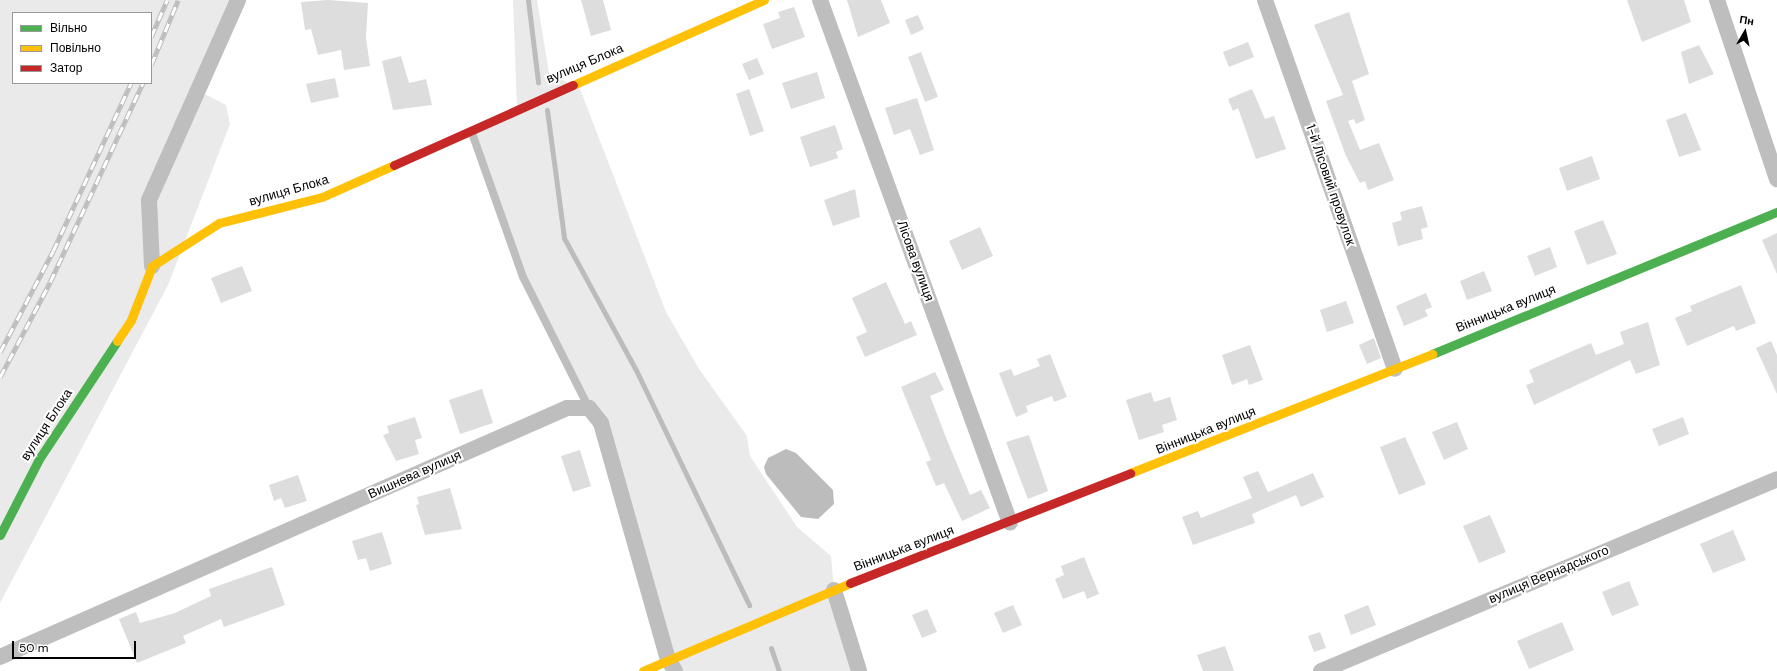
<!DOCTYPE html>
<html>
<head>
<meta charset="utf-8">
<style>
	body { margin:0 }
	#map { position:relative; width:1777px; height:671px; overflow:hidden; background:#fff; font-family:"DM Sans",sans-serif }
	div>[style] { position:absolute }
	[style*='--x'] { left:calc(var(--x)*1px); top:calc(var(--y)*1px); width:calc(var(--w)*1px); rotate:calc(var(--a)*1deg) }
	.green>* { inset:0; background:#eaeaea }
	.water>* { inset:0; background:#bcbcbc }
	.stream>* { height:5px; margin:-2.5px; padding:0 2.5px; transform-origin:2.5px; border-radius:2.5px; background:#bcbcbc }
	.building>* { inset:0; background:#ddd }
	.lane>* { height:8px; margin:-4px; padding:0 4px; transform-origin:4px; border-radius:4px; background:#bebebe }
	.street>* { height:16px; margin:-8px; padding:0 8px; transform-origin:8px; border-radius:8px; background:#bebebe }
	.fast>* { height:9px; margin:-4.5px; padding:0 4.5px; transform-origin:4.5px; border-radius:4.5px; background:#4caf50 }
	.slow>* { height:9px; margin:-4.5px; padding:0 4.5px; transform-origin:4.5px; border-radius:4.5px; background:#ffc107 }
	.jam>* { height:9px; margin:-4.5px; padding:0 4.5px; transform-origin:4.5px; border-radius:4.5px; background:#c62828 }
	.rail>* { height:4.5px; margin-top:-2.25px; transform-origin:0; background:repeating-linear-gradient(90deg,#fff 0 9px,#bdbdbd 0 18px); box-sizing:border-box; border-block:1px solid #bdbdbd }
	span { translate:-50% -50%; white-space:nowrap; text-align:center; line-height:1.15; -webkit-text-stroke:4px #fff; paint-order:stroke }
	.street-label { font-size:13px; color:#000 }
	.legend { position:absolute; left:12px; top:12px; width:140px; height:72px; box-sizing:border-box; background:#fff; border:1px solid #999; margin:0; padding:5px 7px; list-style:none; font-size:12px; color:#000 }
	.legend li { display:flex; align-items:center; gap:8px; height:20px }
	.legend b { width:20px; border:1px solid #999 }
	.north { position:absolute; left:1725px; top:12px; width:40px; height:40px; -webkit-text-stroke:3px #fff; paint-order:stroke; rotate:9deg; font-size:11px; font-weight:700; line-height:16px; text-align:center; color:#000 }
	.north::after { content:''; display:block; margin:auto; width:14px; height:18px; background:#000; clip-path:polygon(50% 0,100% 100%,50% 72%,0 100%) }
	.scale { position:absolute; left:12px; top:641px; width:124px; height:18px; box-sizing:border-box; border:2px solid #000; border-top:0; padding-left:5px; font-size:12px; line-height:14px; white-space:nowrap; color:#000; -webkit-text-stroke:3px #fff; paint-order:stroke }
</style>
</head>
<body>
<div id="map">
	<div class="green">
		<i style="clip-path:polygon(evenodd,0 0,238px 0,199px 91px,226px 105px,230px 124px,168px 285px,0 603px,0 0,13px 13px,151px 13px,151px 83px,13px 83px,13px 13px)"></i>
		<i style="clip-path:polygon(513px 0,537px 0,549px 73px,580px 89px,666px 312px,699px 369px,747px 436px,750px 456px,797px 527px,831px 556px,834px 590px,859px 671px,675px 671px,601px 423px,523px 277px,472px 133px,517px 109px)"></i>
	</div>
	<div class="water">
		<i style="clip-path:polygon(786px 449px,796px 453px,833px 490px,834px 504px,818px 519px,801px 517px,766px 474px,764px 467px,768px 458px)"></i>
	</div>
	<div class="stream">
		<i style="--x:528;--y:0;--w:83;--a:83"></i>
		<i style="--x:547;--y:110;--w:129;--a:82.4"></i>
		<i style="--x:564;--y:238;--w:150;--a:61.4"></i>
		<i style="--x:636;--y:370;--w:261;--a:64.3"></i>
		<i style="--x:771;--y:648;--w:24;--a:71"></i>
	</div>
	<div class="building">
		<i style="clip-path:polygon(328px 0,368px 3px,366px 38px,370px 66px,344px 70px,341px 50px,318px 55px,311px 29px,305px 30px,301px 2px)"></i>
		<i style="clip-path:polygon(581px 0,603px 0,611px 30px,591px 36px)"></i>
		<i style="clip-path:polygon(847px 0,881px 0,890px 23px,858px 37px)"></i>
		<i style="clip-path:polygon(1627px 0,1684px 0,1691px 22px,1642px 42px)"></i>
		<i style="clip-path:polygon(794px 7px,805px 37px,772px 49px,763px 24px,780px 18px,778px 12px)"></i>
		<i style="clip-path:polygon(1349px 12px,1369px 74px,1352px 81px,1365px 120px,1356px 124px,1354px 119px,1348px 121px,1360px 150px,1379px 143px,1394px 180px,1368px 190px,1365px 181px,1360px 183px,1346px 156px,1326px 101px,1343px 95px,1314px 25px)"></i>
		<i style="clip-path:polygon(918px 15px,924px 29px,911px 35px,905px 20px)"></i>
		<i style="clip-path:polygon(1248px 42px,1254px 57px,1229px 67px,1223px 52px)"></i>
		<i style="clip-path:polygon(1699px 45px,1714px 74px,1689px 84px,1681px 52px)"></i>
		<i style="clip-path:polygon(921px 52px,938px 97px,925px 102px,908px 57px)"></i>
		<i style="clip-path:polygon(401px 56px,409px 83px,426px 79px,432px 105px,393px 110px,382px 61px)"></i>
		<i style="clip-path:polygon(757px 58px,764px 74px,749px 80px,742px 64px)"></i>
		<i style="clip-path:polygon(817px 72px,825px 98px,791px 109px,782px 83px)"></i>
		<i style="clip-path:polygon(335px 78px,339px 97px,311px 103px,306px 84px)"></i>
		<i style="clip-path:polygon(749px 89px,764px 131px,750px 136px,736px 94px)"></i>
		<i style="clip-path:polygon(1252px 89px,1265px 119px,1274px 116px,1286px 149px,1256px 159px,1238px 108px,1233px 111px,1228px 99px)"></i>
		<i style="clip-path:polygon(917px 98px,934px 150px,920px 155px,910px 129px,894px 135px,885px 108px)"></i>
		<i style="clip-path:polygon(1686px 113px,1701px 150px,1679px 157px,1666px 120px)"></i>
		<i style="clip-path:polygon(835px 125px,843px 149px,836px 152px,838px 158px,810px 167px,800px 137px)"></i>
		<i style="clip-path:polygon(1592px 156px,1600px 179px,1567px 191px,1559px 168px)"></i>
		<i style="clip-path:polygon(855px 189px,860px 217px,833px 226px,824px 200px)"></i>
		<i style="clip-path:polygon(1422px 206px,1428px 227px,1421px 229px,1423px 239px,1398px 246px,1392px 223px,1402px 220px,1400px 212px)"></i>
		<i style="clip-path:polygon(1603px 220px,1617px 254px,1587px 265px,1574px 231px)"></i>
		<i style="clip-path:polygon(980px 227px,993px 256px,962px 270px,949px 241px)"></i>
		<i style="clip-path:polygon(1777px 233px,1777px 274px,1762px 240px)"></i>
		<i style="clip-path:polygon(1550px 247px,1557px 267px,1535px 276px,1527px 256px)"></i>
		<i style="clip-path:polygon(242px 266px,252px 291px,221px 303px,211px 278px)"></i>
		<i style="clip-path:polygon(1484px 271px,1492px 291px,1467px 300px,1460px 281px)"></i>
		<i style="clip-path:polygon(886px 282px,905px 324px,911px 321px,917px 335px,865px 357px,856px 337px,867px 332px,852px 298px)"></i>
		<i style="clip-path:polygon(1741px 285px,1756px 323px,1736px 331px,1734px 326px,1687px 346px,1675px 318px,1692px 311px,1690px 306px)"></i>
		<i style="clip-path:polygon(1426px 293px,1432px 307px,1425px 310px,1428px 316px,1404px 326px,1396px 306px)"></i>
		<i style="clip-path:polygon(1346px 301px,1354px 323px,1327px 332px,1320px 310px)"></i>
		<i style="clip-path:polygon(1648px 322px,1660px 365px,1636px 374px,1630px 360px,1534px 405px,1526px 385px,1534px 382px,1529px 370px,1591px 343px,1596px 355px,1624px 344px,1620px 332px)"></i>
		<i style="clip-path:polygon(1374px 338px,1381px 358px,1367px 364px,1359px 345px)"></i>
		<i style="clip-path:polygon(1771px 341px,1777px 355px,1777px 394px,1756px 348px)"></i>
		<i style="clip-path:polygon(1250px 345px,1263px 380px,1249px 385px,1247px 379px,1232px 385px,1222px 355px)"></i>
		<i style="clip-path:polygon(1050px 354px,1067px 397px,1054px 402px,1052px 396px,1026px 406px,1028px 412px,1016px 417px,999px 373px,1011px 369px,1014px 376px,1040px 366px,1037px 359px)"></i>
		<i style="clip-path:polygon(935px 372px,944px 390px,930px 396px,947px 440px,970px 495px,981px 490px,990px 508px,962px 521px,944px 483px,936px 486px,926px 462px,931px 460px,901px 387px)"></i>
		<i style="clip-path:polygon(482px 389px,493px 423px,460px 434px,449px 400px)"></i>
		<i style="clip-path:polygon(1151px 392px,1154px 402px,1170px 397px,1177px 420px,1162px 425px,1164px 432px,1139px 440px,1126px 400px)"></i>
		<i style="clip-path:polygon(415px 417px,422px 438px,415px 440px,419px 454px,396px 461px,383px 435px,389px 433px,387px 426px)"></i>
		<i style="clip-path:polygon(1683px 417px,1689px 434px,1659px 446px,1652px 429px)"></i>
		<i style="clip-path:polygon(1457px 422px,1468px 449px,1444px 460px,1432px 432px)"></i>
		<i style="clip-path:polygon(1029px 435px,1048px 491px,1028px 499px,1006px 442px)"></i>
		<i style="clip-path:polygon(1405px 437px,1426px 484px,1399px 495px,1380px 447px)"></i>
		<i style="clip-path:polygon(580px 450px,591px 486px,573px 492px,561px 456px)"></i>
		<i style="clip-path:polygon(1258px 471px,1268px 492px,1313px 473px,1324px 497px,1301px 507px,1296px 495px,1252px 514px,1255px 523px,1193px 545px,1182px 517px,1198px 511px,1201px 518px,1252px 498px,1243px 477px)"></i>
		<i style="clip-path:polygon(298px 475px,307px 501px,285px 508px,281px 498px,274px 501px,269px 485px)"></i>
		<i style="clip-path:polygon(450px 488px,462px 529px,425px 535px,416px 505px,419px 504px,417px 497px)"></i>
		<i style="clip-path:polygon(1490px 515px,1506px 552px,1479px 563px,1463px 526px)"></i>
		<i style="clip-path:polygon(1733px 530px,1746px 560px,1713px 573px,1700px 544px)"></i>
		<i style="clip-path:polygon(382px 532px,392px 564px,370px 571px,366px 558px,358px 560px,352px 541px)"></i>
		<i style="clip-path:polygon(1084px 557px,1099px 594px,1087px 599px,1084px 591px,1063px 599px,1055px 579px,1064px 575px,1061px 566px)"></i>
		<i style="clip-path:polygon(272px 567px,285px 605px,224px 627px,221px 619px,183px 636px,186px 643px,137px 663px,119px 619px,136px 612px,140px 623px,175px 613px,211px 596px,209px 589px)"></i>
		<i style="clip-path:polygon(1629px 581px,1639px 605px,1612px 616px,1602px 592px)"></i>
		<i style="clip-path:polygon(1013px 605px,1022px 625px,1003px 633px,994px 613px)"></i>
		<i style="clip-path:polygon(1368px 605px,1376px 625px,1351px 635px,1344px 615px)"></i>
		<i style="clip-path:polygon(927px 609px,937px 632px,922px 638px,912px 615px)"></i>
		<i style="clip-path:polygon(1562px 622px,1574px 650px,1529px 669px,1517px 641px)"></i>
		<i style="clip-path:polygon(1320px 632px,1326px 648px,1314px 652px,1308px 636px)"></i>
		<i style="clip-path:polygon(1225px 646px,1234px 671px,1203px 671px,1197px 655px)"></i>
	</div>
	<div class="lane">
		<i style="--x:472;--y:133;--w:153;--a:70.5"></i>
		<i style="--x:523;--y:277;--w:147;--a:63.3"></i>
	</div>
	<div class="street">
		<i style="--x:820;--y:0;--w:556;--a:70.03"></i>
		<i style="--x:1265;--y:0;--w:391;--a:70.6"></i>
		<i style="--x:1717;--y:0;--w:189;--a:71.5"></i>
		<i style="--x:152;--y:266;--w:66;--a:-92.6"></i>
		<i style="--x:149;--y:200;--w:219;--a:-66"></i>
		<i style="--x:834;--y:590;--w:85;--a:72.8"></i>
		<i style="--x:0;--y:657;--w:619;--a:-23.71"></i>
		<i style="--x:567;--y:408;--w:22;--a:0"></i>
		<i style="--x:589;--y:408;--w:19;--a:51"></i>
		<i style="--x:601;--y:423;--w:245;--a:74.2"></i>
		<i style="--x:668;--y:659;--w:14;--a:60"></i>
		<i style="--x:1321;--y:671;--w:495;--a:-22.8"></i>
	</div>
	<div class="fast">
		<i style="--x:1432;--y:354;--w:373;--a:-22.4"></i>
		<i style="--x:0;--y:535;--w:85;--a:-62.8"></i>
		<i style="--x:39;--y:459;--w:141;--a:-56.5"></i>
	</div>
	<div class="slow">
		<i style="--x:573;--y:85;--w:209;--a:-24"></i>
		<i style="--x:117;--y:341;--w:25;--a:-56"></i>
		<i style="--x:131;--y:320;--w:58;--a:-68.7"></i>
		<i style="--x:152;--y:266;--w:80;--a:-32.7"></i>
		<i style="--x:219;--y:223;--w:106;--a:-14.2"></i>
		<i style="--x:322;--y:197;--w:79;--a:-24"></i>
		<i style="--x:1130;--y:473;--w:325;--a:-21.5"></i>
		<i style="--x:643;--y:671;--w:225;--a:-23"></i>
	</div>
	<div class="jam">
		<i style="--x:394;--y:165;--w:196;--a:-24.1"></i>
		<i style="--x:850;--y:583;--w:301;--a:-21.4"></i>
	</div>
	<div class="rail">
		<i style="--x:151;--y:37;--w:40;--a:-66.6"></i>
		<i style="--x:151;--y:65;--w:70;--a:-67.4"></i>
		<i style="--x:0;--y:352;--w:114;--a:-62.3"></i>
		<i style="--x:53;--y:251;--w:185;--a:-65.1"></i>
		<i style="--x:0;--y:377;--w:107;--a:-62.2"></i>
		<i style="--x:50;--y:282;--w:220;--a:-65"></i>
	</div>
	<div class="street-label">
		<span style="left:585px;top:64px;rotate:-23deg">вулиця Блока</span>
		<span style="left:1330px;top:185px;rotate:71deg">1-й Лісовий провулок</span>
		<span style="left:289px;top:191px;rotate:-16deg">вулиця Блока</span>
		<span style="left:915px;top:261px;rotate:70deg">Лісова вулиця</span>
		<span style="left:1506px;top:309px;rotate:-22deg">Вінницька вулиця</span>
		<span style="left:47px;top:425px;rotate:-57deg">вулиця Блока</span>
		<span style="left:1206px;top:431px;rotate:-22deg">Вінницька вулиця</span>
		<span style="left:415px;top:475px;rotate:-24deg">Вишнева вулиця</span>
		<span style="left:904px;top:549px;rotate:-21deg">Вінницька вулиця</span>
		<span style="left:1549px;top:575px;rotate:-23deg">вулиця Вернадського</span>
	</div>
	<ul class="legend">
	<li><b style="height:5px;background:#4caf50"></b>Вільно</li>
	<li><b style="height:5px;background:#ffc107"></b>Повільно</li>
	<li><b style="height:5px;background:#c62828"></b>Затор</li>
	</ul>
	<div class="north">Пн</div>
	<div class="scale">50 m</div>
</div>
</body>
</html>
